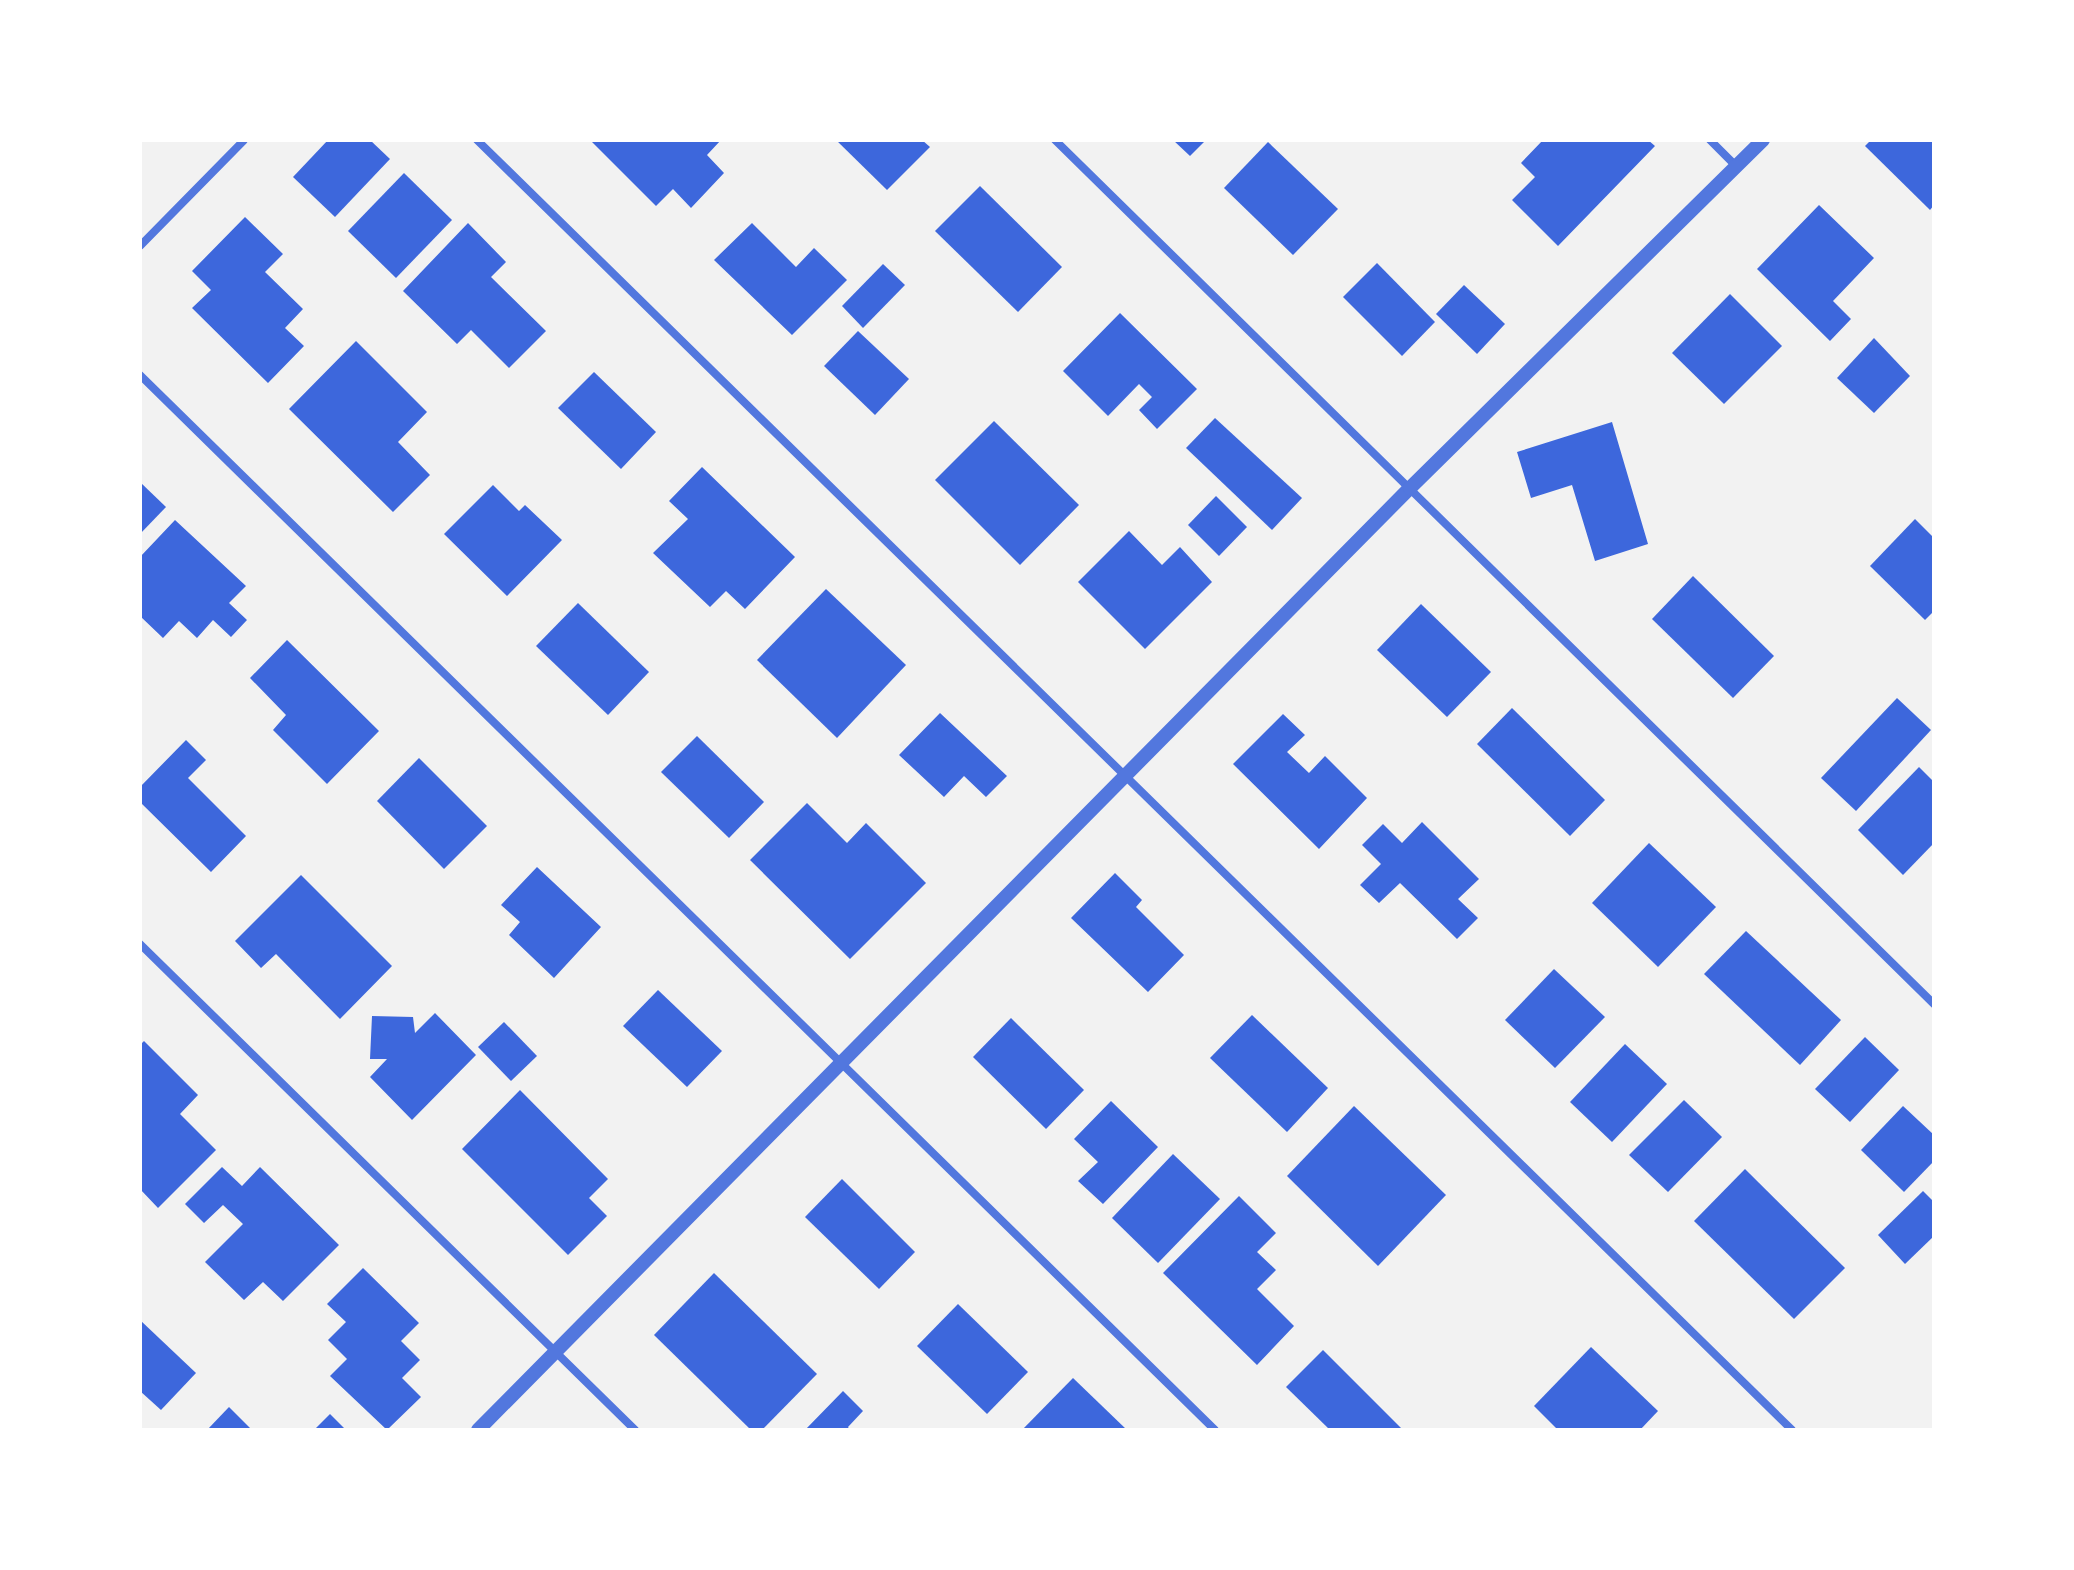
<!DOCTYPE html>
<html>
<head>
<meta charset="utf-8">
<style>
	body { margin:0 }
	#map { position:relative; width:2074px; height:1570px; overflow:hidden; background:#f2f2f2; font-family:"Source Serif 4",serif }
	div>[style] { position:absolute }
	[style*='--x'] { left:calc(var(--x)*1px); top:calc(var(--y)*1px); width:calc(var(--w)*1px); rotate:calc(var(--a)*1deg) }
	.building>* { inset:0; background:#3d67dc }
	.minor>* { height:8px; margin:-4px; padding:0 4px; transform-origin:4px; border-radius:4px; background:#5277de }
	.tertiary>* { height:14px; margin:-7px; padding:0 7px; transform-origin:7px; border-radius:7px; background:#5277de }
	span { translate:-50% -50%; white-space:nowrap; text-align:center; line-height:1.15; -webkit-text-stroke:8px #fff; paint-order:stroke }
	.frame { position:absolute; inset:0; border:142px solid #fff; pointer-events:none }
</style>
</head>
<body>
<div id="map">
	<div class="building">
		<i style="clip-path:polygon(328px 140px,370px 140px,390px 159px,335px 217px,293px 177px)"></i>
		<i style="clip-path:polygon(590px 140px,721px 140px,707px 155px,724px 173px,691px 208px,673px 189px,656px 206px)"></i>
		<i style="clip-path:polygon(836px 140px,922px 140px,930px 147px,887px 190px)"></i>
		<i style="clip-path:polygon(1173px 140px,1206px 140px,1190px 156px)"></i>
		<i style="clip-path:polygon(1543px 140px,1648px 140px,1655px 146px,1558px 246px,1512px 200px,1535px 177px,1521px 163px)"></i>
		<i style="clip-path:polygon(1871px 140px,1934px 140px,1934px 205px,1930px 210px,1865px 146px)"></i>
		<i style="clip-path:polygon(1268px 142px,1338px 209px,1293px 255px,1224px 188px)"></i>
		<i style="clip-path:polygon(404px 173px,452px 220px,396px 278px,348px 231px)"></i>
		<i style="clip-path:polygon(980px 186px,1062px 267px,1018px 312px,935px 231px)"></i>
		<i style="clip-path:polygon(1819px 205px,1874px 258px,1833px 301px,1851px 319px,1830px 341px,1757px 269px)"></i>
		<i style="clip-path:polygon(245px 217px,283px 254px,265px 272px,303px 309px,285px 328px,304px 346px,268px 383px,192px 308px,211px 290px,192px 271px)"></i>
		<i style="clip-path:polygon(468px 223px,506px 262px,491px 277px,546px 331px,509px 368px,471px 330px,457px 344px,403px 291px)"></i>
		<i style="clip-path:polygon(752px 223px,796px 267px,814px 248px,847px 280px,792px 335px,714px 260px)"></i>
		<i style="clip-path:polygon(1377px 263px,1435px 322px,1402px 356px,1343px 297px)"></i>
		<i style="clip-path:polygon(883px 264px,905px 285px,863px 328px,842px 306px)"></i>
		<i style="clip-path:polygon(1464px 285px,1505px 324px,1477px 354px,1436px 314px)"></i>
		<i style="clip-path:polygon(1730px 294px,1782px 346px,1724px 404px,1672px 353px)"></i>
		<i style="clip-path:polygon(1120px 313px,1197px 389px,1157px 429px,1139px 410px,1152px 397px,1139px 384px,1108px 416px,1063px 371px)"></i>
		<i style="clip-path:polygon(858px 331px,909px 379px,875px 415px,824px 366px)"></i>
		<i style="clip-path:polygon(1874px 338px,1910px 376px,1874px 413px,1837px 378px)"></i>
		<i style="clip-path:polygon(356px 341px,427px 412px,398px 442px,430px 475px,393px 512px,289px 409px)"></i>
		<i style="clip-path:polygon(594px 372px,656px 432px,621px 469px,558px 408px)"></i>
		<i style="clip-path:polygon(1215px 418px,1302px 498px,1272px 530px,1186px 448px)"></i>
		<i style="clip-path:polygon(994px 421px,1079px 505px,1020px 565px,935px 480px)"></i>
		<i style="clip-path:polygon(1612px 422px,1648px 544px,1595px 561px,1572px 485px,1531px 498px,1517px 452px)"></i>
		<i style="clip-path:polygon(702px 467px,795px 557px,745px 609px,726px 591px,710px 607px,653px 553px,688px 519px,669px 501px)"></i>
		<i style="clip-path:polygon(140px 482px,166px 507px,140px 534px)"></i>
		<i style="clip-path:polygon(493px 485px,519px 511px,525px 505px,562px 540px,507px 596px,444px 534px)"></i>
		<i style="clip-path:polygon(1216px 496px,1247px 527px,1219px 556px,1188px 525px)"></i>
		<i style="clip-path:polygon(1915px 519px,1934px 538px,1934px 611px,1925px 620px,1870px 566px)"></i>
		<i style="clip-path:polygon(175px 520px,246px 586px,229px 603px,247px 620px,231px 637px,213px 620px,197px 638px,179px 621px,163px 638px,140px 616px,140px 557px)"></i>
		<i style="clip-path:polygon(1129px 531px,1162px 565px,1180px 547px,1212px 582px,1145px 649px,1078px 582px)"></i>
		<i style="clip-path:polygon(1693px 576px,1774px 656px,1733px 698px,1652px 619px)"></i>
		<i style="clip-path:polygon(826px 589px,906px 665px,837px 738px,757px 660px)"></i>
		<i style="clip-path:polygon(578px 603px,649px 672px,608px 715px,536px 646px)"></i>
		<i style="clip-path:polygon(1421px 604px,1491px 672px,1447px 717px,1377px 650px)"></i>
		<i style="clip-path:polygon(287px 640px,379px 731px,327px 784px,273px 730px,286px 715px,250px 678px)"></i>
		<i style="clip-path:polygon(1897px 698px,1931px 730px,1856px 811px,1821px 778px)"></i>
		<i style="clip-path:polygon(1512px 708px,1605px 800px,1570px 836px,1477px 744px)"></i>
		<i style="clip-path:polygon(940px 713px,1007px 776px,986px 797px,964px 776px,944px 797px,899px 755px)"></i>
		<i style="clip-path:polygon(1283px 714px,1305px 735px,1287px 752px,1309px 773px,1325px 756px,1367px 798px,1319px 849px,1233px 764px)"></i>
		<i style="clip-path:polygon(697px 736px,764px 802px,729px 838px,661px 772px)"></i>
		<i style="clip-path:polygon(186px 740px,206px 760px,188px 778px,246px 836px,211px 872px,140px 802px,140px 787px)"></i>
		<i style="clip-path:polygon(419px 758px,487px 826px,444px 869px,377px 801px)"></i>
		<i style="clip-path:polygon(1919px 767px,1934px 782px,1934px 843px,1903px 875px,1858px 830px)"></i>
		<i style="clip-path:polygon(807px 803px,847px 843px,866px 823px,926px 883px,850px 959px,750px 860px)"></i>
		<i style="clip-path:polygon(1422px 822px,1479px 879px,1458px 899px,1478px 918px,1457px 939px,1400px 883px,1379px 903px,1360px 885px,1381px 864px,1362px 845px,1383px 824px,1402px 843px)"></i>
		<i style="clip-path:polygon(1649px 843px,1716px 907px,1658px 967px,1592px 903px)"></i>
		<i style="clip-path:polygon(537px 867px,601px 927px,554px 978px,509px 935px,520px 922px,501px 905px)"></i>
		<i style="clip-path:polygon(1115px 873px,1142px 900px,1136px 907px,1184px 955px,1148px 992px,1071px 918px)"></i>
		<i style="clip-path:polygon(301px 875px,392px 966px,340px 1019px,276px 954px,261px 968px,235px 941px)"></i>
		<i style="clip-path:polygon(1746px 931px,1841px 1020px,1800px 1065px,1704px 974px)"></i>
		<i style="clip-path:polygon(1554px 969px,1605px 1017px,1555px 1068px,1505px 1020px)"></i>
		<i style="clip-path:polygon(658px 990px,722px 1051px,687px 1087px,623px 1026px)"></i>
		<i style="clip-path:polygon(435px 1013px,476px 1055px,412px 1120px,370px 1077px,387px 1059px,370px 1059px,372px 1016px,413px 1017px,415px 1033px)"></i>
		<i style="clip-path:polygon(1252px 1015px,1328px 1088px,1287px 1132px,1210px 1058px)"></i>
		<i style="clip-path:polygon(1011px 1018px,1084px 1090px,1046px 1129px,973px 1057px)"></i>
		<i style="clip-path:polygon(504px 1022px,537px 1056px,511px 1081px,478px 1047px)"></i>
		<i style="clip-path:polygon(1865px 1037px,1899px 1070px,1850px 1122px,1815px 1089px)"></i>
		<i style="clip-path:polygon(144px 1041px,198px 1095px,180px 1114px,216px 1150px,158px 1208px,140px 1189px,140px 1045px)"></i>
		<i style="clip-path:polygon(1625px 1044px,1667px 1084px,1612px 1142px,1570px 1102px)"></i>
		<i style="clip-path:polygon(520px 1090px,608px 1179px,589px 1198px,607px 1216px,568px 1255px,462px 1149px)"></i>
		<i style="clip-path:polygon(1684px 1100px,1722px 1137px,1668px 1192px,1629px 1155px)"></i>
		<i style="clip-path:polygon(1111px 1101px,1158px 1147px,1103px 1204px,1078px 1181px,1098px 1162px,1074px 1139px)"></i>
		<i style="clip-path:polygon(1354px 1106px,1446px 1195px,1378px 1266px,1287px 1176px)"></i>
		<i style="clip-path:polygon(1903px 1106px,1934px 1135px,1934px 1161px,1904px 1192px,1861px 1150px)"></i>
		<i style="clip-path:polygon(1173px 1154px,1220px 1199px,1158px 1263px,1112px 1218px)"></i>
		<i style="clip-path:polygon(222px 1167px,242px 1186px,260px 1167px,339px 1245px,283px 1301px,263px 1282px,244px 1300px,205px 1262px,243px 1224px,223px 1205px,204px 1223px,185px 1204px)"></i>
		<i style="clip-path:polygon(1745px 1169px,1845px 1268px,1794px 1319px,1694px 1221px)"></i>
		<i style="clip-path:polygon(842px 1179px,915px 1252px,879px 1289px,805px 1217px)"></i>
		<i style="clip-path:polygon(1923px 1191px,1934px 1202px,1934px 1236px,1905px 1264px,1878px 1235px)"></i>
		<i style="clip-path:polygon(1239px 1196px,1276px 1233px,1257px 1252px,1276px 1270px,1257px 1289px,1294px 1326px,1257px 1365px,1163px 1273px)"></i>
		<i style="clip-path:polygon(363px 1268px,419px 1323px,401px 1341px,420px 1360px,402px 1378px,421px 1397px,387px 1430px,330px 1376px,347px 1359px,328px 1340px,346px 1322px,327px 1304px)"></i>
		<i style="clip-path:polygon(714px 1273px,817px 1374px,762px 1430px,751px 1430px,654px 1335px)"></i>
		<i style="clip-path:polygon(958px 1304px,1028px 1372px,987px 1414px,917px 1346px)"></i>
		<i style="clip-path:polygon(140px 1320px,196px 1373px,161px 1410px,140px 1391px)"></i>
		<i style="clip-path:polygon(1591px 1347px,1658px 1411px,1640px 1430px,1558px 1430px,1534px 1406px)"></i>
		<i style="clip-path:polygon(1323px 1350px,1403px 1430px,1330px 1430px,1286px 1387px)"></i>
		<i style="clip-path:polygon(1073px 1378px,1127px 1430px,1022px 1430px)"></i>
		<i style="clip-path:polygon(843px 1391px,863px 1411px,848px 1427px,850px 1430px,805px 1430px)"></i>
		<i style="clip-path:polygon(229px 1407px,252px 1430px,207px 1430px)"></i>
		<i style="clip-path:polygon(330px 1414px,346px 1430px,314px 1430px)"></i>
	</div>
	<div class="minor">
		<i style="--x:477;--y:140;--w:1842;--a:44.45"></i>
		<i style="--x:1055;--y:140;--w:1233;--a:44.51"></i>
		<i style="--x:1710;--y:140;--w:38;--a:45"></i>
		<i style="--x:140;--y:246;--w:148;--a:-45.5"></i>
		<i style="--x:140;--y:375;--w:1506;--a:44.46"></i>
		<i style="--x:140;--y:944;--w:694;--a:44.47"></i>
	</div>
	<div class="tertiary">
		<i style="--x:478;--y:1430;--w:1325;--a:-45.31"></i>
		<i style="--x:1410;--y:488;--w:496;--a:-44.6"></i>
	</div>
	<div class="frame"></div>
</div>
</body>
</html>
